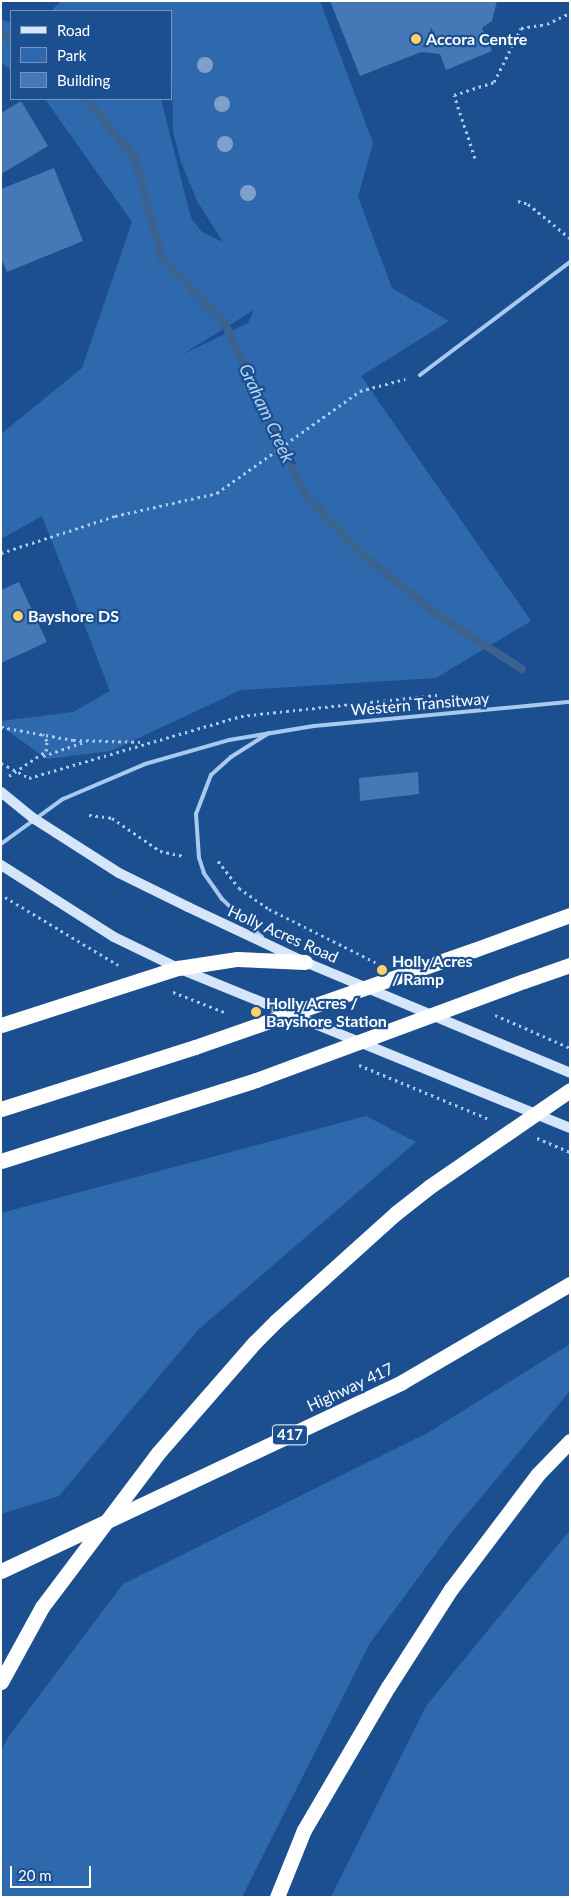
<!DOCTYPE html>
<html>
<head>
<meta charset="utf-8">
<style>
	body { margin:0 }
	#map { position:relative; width:571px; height:1898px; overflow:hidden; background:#1b4f8f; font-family:Lato,sans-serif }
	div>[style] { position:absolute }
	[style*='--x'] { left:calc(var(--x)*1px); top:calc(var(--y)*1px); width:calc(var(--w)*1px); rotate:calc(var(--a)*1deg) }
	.green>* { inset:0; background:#2e69ad }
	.stream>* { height:8px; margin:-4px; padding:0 4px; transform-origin:4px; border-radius:4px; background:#3c6290 }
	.building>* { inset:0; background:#4478b7 }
	.path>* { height:3px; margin-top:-1.5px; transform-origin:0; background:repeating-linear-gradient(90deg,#a9c9ee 0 2.5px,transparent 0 6.5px) }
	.lane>* { height:4px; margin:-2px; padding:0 2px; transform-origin:2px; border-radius:2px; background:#a9c9ee }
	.secondary>* { height:10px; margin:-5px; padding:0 5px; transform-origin:5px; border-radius:5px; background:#d6e6fa }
	.highway>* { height:15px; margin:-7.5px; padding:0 7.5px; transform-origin:7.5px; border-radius:7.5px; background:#fff }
	.highway-bridge>* { height:15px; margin:-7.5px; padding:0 7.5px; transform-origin:7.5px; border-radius:7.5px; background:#fff }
	.trees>* { width:16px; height:16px; margin:-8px; border-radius:50%; background:#7ea0ca }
	.dots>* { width:14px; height:14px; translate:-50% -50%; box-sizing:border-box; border:2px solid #1b4f8f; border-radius:50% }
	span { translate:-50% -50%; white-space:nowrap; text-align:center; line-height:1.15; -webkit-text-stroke:4.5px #1b4f8f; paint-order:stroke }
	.shield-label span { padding:1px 4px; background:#1b4f8f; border:1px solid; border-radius:4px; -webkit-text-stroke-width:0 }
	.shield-label { font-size:15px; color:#fff; font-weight:700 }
	.poi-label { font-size:16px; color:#fff; font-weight:700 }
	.left { translate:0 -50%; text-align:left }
	.street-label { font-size:16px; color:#fff }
	.water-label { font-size:18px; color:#b5d3f5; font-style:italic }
	.frame { position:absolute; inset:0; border:2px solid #fff; pointer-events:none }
	.legend { position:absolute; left:10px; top:10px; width:162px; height:90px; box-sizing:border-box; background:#1b4f8f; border:1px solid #7695bc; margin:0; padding:6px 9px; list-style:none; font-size:15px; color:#fff }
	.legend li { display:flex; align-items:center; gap:10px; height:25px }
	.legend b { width:25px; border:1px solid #7695bc }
	.scale { position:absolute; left:10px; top:1866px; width:81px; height:22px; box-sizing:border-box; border:2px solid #fff; border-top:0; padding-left:6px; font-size:15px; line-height:18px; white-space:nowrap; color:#fff; -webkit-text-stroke:4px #1b4f8f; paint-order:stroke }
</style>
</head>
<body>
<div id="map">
	<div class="green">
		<i style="clip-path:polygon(evenodd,61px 1px,320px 1px,373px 143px,358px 197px,392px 288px,449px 321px,361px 376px,531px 621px,436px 678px,241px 690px,111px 751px,47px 759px,1px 726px,1px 721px,73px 712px,110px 691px,42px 516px,1px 539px,1px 434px,82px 368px,132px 222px,45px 99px,161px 99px,191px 218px,202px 232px,223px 242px,197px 201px,181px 162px,173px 132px,171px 11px,51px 11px,61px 1px,254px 310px,248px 323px,177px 357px,178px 357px,254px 310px)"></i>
		<i style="clip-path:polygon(1px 19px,11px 23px,11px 70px,1px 63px)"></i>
		<i style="clip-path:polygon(366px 1116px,416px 1142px,198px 1330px,59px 1496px,1px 1514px,1px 1213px)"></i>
		<i style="clip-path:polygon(570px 1344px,570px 1391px,452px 1532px,370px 1643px,242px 1897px,1px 1897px,1px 1752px,8px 1737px,123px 1584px,429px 1432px)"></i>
		<i style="clip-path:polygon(570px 1530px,570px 1897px,331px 1897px,426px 1706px)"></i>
	</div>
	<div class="stream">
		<i style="--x:1;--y:33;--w:12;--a:35"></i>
		<i style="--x:86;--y:99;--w:77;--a:50.3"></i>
		<i style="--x:135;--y:158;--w:105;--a:75"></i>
		<i style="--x:162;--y:259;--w:88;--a:45.5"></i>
		<i style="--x:224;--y:322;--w:192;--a:64.8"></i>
		<i style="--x:306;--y:496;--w:86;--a:45.9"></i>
		<i style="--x:366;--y:558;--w:97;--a:38.3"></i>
		<i style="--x:442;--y:618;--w:95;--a:32.5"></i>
	</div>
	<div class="building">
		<i style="clip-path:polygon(330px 1px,497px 1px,492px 21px,482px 28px,492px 51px,446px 70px,440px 54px,421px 52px,360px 76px)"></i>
		<i style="clip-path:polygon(21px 101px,48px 146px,1px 174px,1px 113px)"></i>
		<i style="clip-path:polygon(54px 168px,83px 241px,7px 272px,1px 258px,1px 189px)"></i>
		<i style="clip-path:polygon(19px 582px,47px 642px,1px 663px,1px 590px)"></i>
		<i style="clip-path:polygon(418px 772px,419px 794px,360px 801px,359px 778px)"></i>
	</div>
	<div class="path">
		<i style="--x:475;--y:158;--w:66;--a:-108.4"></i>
		<i style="--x:454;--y:95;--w:42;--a:-18"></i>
		<i style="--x:494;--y:82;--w:60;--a:-63.4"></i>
		<i style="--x:521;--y:28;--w:26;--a:-9"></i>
		<i style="--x:547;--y:24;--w:25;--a:-26"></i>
		<i style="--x:518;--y:201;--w:10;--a:17"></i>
		<i style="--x:528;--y:204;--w:54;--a:39"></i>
		<i style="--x:1;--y:553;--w:120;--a:-18"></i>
		<i style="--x:115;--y:516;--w:105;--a:-12.7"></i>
		<i style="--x:217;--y:493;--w:176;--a:-35.5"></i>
		<i style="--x:360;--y:391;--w:47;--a:-14.9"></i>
		<i style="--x:1;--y:727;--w:73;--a:10.2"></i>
		<i style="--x:73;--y:740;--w:70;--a:1.6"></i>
		<i style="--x:43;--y:756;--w:43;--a:-18.9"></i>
		<i style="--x:1;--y:763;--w:32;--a:28"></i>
		<i style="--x:29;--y:778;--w:221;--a:-16.3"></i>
		<i style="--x:241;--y:716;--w:199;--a:-6.1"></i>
		<i style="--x:9;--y:776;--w:45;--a:-34"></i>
		<i style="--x:46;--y:751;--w:10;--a:-84"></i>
		<i style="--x:47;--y:741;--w:8;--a:-120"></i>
		<i style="--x:89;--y:815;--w:23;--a:7"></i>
		<i style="--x:112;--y:818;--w:58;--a:34.5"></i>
		<i style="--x:160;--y:851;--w:24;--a:12"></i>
		<i style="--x:218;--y:861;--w:34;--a:52"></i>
		<i style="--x:239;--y:888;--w:37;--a:35"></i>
		<i style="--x:269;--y:909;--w:119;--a:26.6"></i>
		<i style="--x:5;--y:897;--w:132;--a:31"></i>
		<i style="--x:173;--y:992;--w:58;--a:21.3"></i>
		<i style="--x:495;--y:1015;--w:82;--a:23.7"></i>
		<i style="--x:359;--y:1065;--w:141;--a:22.6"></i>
		<i style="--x:537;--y:1138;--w:36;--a:23"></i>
	</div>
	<div class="lane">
		<i style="--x:420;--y:375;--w:188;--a:-37"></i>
		<i style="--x:1;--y:844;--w:77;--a:-36"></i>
		<i style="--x:63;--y:799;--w:89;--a:-23.1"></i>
		<i style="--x:145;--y:764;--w:87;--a:-15.9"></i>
		<i style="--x:229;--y:740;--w:86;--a:-9.4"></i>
		<i style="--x:314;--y:726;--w:257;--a:-5.4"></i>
		<i style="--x:262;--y:937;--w:55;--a:-136.5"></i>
		<i style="--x:222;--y:899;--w:32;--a:-125"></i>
		<i style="--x:204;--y:873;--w:16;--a:-108"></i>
		<i style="--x:199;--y:858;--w:44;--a:-93.9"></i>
		<i style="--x:196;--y:814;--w:42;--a:-69"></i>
		<i style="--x:211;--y:775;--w:27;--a:-42"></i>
		<i style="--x:231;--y:757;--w:45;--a:-32.3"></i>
	</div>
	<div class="secondary">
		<i style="--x:1;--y:792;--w:41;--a:39.1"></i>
		<i style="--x:33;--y:818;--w:102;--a:32.6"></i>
		<i style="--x:119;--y:873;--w:77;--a:26.2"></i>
		<i style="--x:188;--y:907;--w:129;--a:25.2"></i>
		<i style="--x:305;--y:962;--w:287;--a:22.7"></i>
		<i style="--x:1;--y:865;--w:134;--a:32.5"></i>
		<i style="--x:114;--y:937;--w:71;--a:25.8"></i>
		<i style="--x:178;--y:968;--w:423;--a:22.2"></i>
	</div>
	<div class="highway">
		<i style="--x:474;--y:950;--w:102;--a:-20"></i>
		<i style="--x:524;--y:981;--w:49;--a:-19.2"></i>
		<i style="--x:1;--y:1025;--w:186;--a:-17.9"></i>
		<i style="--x:178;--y:968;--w:60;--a:-8.7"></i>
		<i style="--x:237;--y:959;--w:68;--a:2.5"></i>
		<i style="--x:1;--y:1109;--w:204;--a:-17.7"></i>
		<i style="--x:1;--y:1161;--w:268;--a:-17.6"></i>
		<i style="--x:276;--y:1321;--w:161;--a:-42"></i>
		<i style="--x:396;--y:1213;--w:42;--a:-38.2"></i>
		<i style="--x:1;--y:1571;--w:443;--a:-25.2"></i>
		<i style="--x:402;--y:1382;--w:194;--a:-30.3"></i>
		<i style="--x:277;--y:1897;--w:72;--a:-68.1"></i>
		<i style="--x:304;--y:1830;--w:166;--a:-59.6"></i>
		<i style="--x:388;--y:1687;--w:117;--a:-57.3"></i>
		<i style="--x:451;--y:1589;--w:144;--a:-52.9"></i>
		<i style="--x:538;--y:1474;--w:46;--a:-45.9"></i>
	</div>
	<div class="highway-bridge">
		<i style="--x:195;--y:1047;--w:295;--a:-19.2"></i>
		<i style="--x:256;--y:1080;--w:286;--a:-20.3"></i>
		<i style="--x:429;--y:1187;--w:171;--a:-34.5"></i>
		<i style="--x:1;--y:1682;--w:85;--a:-61.3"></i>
		<i style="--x:42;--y:1607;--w:193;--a:-53"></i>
		<i style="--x:158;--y:1453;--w:147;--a:-48.9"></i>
		<i style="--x:255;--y:1342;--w:30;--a:-45"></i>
	</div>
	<div class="trees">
		<i style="left:205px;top:65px"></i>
		<i style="left:222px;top:104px"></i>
		<i style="left:225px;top:144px"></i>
		<i style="left:248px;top:193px"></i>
	</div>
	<div class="dots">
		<i style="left:416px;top:39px;background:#ffd166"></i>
		<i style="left:18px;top:616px;background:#ffd166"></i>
		<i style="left:382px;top:970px;background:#ffd166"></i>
		<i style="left:256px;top:1012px;background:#ffd166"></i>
	</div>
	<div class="shield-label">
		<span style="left:290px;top:1435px">417</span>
	</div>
	<div class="poi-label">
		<span class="left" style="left:426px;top:39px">Accora Centre</span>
		<span class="left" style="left:28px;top:616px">Bayshore DS</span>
		<span class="left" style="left:392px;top:970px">Holly Acres<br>/ Ramp</span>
		<span class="left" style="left:266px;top:1012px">Holly Acres /<br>Bayshore Station</span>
	</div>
	<div class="street-label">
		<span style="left:420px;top:704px;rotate:-5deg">Western Transitway</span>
		<span style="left:283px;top:934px;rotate:24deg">Holly Acres Road</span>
		<span style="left:350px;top:1387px;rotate:-25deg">Highway 417</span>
	</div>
	<div class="water-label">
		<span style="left:267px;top:413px;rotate:65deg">Graham Creek</span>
	</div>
	<div class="frame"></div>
	<ul class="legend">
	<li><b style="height:6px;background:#d6e6fa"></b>Road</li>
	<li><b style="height:14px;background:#2e69ad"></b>Park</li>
	<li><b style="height:14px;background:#4478b7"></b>Building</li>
	</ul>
	<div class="scale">20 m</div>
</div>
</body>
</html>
